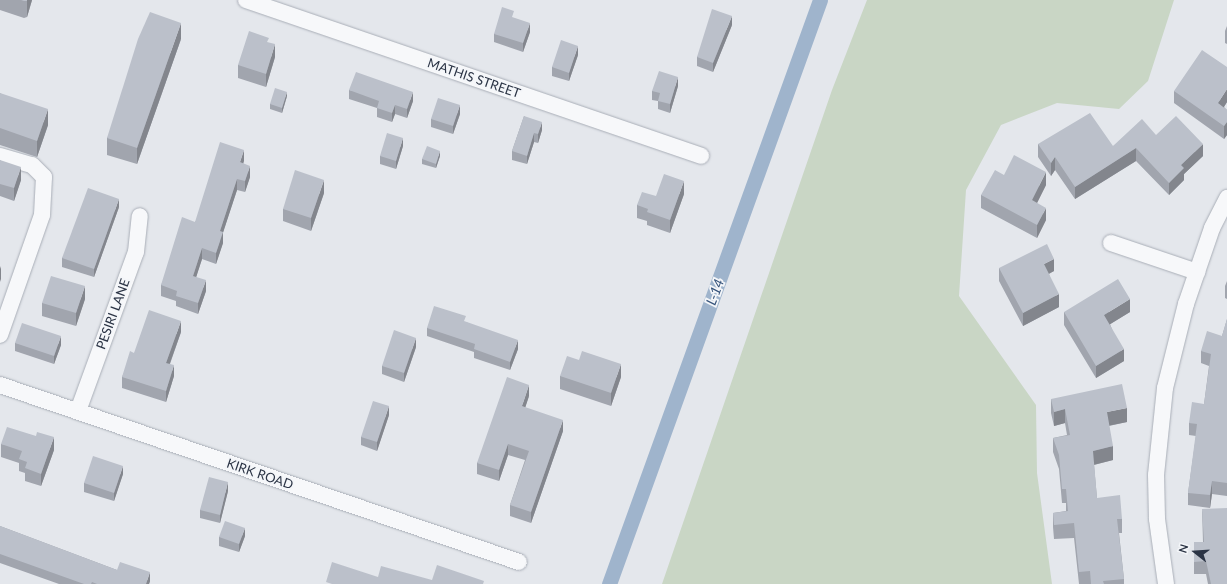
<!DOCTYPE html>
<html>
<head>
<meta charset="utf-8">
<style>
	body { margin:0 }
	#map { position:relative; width:1227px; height:584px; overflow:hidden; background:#e4e7ec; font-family:Lato,sans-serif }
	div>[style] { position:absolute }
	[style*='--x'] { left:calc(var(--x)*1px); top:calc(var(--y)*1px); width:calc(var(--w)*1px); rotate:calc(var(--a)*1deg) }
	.green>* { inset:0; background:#c9d6c5 }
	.canal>* { height:15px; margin:-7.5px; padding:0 7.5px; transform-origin:7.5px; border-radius:7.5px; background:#9fb4cc }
	.roads { filter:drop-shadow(0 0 1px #a9aeb7) drop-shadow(0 0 1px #a9aeb7) }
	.minor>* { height:16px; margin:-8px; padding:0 8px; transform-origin:8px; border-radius:8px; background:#f7f8fa }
	.wall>* { inset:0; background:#a1a5ae }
	.shaded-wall>* { inset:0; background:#83868d }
	.building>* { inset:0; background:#bbc0ca }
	span { translate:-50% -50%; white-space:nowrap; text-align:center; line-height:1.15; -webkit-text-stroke:3.5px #f4f6f9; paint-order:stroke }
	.street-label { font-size:13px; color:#2b3445 }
	.water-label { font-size:14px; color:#34527a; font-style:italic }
	.north { position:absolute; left:1175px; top:532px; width:40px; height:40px; -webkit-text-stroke:3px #f4f6f9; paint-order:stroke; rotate:287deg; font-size:11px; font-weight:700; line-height:16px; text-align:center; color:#2b3445 }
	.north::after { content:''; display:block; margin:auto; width:14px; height:18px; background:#2b3445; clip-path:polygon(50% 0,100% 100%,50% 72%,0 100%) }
</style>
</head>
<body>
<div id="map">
	<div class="green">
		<i style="clip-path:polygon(867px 0,1174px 0,1148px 81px,1119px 109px,1057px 103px,1001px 125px,966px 190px,959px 296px,1036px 405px,1037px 473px,1052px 584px,662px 584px,832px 90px)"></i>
	</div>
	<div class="canal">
		<i style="--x:609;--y:584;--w:621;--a:-70.14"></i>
	</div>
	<div class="roads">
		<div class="minor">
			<i style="--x:246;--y:0;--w:481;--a:18.9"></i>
			<i style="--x:0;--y:156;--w:33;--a:16"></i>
			<i style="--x:32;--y:165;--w:17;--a:45"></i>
			<i style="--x:44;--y:177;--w:38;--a:93"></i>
			<i style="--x:42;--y:215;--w:127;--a:109.3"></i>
			<i style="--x:1111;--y:243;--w:91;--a:18.6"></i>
			<i style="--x:0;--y:385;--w:548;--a:18.83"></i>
			<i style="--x:78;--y:411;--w:169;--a:-70"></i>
			<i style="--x:136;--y:252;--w:36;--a:-84"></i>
			<i style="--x:1166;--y:584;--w:66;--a:-97.9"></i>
			<i style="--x:1157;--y:519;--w:44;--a:-91.3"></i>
			<i style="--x:1156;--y:475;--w:87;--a:-84.1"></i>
			<i style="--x:1165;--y:388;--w:87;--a:-76"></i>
			<i style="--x:1186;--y:304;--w:80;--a:-71.1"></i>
			<i style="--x:1212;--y:228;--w:34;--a:-63"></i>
		</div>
	</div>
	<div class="wall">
		<i style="clip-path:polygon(0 0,32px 0,27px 17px,24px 18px,0 10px)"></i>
		<i style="clip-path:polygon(514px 18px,530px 32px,523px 52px,494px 42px,494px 34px)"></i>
		<i style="clip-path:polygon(732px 25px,713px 72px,697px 66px,697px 57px)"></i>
		<i style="clip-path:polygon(1227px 26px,1227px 44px,1225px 43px,1225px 31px)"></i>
		<i style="clip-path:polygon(181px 39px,137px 164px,107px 155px,107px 138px)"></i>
		<i style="clip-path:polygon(578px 55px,569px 81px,552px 76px,552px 67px)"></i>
		<i style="clip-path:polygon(275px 57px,266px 87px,238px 78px,238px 65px)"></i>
		<i style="clip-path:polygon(678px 86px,670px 113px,658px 109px,658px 101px,652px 100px,652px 91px)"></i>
		<i style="clip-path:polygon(349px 90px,413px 101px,407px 118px,395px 114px,392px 122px,377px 117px,377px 108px,349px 99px)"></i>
		<i style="clip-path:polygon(1174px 91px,1227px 102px,1224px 107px,1227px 110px,1227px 135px,1224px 139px,1174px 103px)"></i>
		<i style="clip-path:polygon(0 93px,48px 125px,37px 157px,0 145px)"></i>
		<i style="clip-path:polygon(287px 96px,282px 113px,270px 109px,270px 104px)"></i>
		<i style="clip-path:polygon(460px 114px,453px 134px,431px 127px,431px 119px)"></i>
		<i style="clip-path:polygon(524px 116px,542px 130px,538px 143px,534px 142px,527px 164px,512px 160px,512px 151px)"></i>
		<i style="clip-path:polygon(1156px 135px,1203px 156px,1184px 174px,1184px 180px,1169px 195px,1136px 161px,1075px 199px,1055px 170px,1051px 176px,1038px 157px,1038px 144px,1113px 146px)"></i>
		<i style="clip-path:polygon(403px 146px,396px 169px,380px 164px,380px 156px)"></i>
		<i style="clip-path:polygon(440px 156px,436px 168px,422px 164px,422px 159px)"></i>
		<i style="clip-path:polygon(0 160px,21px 180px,14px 201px,0 196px)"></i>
		<i style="clip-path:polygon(244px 161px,243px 163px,250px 177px,245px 192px,237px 190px,223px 232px,223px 243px,216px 264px,202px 259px,196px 277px,206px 291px,198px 314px,176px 306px,176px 301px,161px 296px,161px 285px,195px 222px)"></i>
		<i style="clip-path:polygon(1046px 185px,1037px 203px,1046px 220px,1037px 238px,981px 208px,981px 195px)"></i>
		<i style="clip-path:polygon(324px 193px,311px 231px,283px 221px,283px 209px)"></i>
		<i style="clip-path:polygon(684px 194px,670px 233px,647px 225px,647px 221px,637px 218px,637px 205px,656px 196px)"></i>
		<i style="clip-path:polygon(119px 207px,94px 277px,62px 267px,62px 258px)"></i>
		<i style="clip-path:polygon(999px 268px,1054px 271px,1049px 274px,1059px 307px,1023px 326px,999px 281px)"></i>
		<i style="clip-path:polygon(1227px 281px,1227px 299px,1225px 298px,1225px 286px)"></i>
		<i style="clip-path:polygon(85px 299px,76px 326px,42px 316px,42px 303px)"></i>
		<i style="clip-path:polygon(1064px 312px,1130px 312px,1110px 324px,1124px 361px,1096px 378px,1064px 325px)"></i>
		<i style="clip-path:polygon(1227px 319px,1227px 496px,1212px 494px,1210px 508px,1188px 505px,1188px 493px,1196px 436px,1189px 435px,1189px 423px,1204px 404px,1209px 366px,1201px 363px,1201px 351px,1222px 336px)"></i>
		<i style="clip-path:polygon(466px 322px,518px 349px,510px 370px,474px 358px,474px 352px,427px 336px,427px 328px)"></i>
		<i style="clip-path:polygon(181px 332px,170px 364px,174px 376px,166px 402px,122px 388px,122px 377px,134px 353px)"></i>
		<i style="clip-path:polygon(15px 343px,61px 345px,54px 364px,15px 351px)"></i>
		<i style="clip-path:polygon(416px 347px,404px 382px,382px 374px,382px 366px)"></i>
		<i style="clip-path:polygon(560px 376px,621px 377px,611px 406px,560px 389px)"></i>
		<i style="clip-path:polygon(529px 396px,525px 408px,563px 431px,531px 523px,510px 516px,510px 505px,525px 460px,508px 455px,499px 481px,477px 474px,477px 463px)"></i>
		<i style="clip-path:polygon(1051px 399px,1127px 422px,1109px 426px,1113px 460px,1094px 465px,1097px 498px,1122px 519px,1122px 533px,1119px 533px,1124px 579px,1124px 584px,1079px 584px,1074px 538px,1054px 539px,1053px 527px,1053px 513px,1066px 511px,1066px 503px,1062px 503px,1059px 469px,1053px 452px,1053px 438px,1067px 435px,1065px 423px,1054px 426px,1051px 413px)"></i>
		<i style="clip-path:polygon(389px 415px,377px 451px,361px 445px,361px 437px)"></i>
		<i style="clip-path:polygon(1px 444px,54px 450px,41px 486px,25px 481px,25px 473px,19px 471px,19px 463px,1px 457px)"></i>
		<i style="clip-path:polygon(123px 474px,114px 501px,84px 492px,84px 483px)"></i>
		<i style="clip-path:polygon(228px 491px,220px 523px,200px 518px,200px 510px)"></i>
		<i style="clip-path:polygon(1202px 509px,1227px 584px,1208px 584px,1206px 574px,1194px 574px,1194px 542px,1203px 542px)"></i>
		<i style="clip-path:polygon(0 526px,117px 570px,150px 581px,149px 584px,59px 584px,0 563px)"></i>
		<i style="clip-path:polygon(245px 536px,239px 552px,219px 546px,219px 537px)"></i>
	</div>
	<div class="shaded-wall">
		<i style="clip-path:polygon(27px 0,32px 0,27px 17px)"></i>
		<i style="clip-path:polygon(732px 16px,732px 25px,713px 72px,713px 63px)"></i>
		<i style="clip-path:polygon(181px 23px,181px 39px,137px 164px,137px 148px)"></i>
		<i style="clip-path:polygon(530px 23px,530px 32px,523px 52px,523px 43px)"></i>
		<i style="clip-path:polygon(275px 44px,275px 57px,266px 87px,266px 74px)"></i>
		<i style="clip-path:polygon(578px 46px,578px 55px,569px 81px,569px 73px)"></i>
		<i style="clip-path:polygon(678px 77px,678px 86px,670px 113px,670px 104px)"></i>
		<i style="clip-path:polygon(1227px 89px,1227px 102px,1218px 116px,1218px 103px)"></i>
		<i style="clip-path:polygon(287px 92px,287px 96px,282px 113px,282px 108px)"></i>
		<i style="clip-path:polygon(413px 92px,413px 101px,407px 118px,407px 109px)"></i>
		<i style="clip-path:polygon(395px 105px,395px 114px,392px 122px,392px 113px)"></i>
		<i style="clip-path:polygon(460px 105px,460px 114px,453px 134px,453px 126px)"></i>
		<i style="clip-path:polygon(48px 109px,48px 125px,37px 157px,37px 141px)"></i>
		<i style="clip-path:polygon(542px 122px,542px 130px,538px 143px,538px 134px)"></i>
		<i style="clip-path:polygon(1227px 122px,1227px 135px,1224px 139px,1224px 126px)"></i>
		<i style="clip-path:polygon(534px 133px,534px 142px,527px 164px,527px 156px)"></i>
		<i style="clip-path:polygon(403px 138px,403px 146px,396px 169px,396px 161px)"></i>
		<i style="clip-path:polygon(1203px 144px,1203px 156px,1184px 174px,1184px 180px,1169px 195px,1169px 183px,1181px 165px)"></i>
		<i style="clip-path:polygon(1136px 148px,1136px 161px,1075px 199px,1075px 187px)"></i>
		<i style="clip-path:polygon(244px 150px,244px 161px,240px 173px,240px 162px)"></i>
		<i style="clip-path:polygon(440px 151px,440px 156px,436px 168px,436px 164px)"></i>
		<i style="clip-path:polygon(1055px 157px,1055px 170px,1051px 176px,1051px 163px)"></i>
		<i style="clip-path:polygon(250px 166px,250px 177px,245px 192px,245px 181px)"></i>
		<i style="clip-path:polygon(21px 167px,21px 180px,14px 201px,14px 188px)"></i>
		<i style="clip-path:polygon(1046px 172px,1046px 185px,1032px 213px,1032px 200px)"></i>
		<i style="clip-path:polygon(237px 179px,237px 190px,220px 242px,220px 231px)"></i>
		<i style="clip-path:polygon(324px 180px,324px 193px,311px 231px,311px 218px)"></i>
		<i style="clip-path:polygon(684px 181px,684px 194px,670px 233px,670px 220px)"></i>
		<i style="clip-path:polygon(119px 199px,119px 207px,94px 277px,94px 269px)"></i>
		<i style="clip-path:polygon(1046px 208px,1046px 220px,1037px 238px,1037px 225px)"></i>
		<i style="clip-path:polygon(223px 232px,223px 243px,216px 264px,216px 253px)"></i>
		<i style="clip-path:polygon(202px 248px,202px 259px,193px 287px,193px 276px)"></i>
		<i style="clip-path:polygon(1054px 259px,1054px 271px,1044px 276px,1044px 264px)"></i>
		<i style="clip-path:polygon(1px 266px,1px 279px,0 282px,0 269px)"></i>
		<i style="clip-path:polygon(206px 280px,206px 291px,198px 314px,198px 303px)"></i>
		<i style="clip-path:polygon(85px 286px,85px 299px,76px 326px,76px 313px)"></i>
		<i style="clip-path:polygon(1059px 294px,1059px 307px,1023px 326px,1023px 313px)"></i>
		<i style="clip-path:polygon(1130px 299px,1130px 312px,1104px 328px,1104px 315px)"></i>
		<i style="clip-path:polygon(181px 321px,181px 332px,166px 374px,166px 363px)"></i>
		<i style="clip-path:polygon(61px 336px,61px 345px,54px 364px,54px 356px)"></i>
		<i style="clip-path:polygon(416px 338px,416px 347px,404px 382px,404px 373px)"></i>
		<i style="clip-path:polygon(518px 340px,518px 349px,510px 370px,510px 362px)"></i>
		<i style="clip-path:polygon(1124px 349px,1124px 361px,1096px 378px,1096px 366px)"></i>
		<i style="clip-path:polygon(621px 364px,621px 377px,611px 406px,611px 393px)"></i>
		<i style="clip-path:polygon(174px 365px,174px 376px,166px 402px,166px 391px)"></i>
		<i style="clip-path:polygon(529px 385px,529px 396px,522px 417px,522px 406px)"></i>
		<i style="clip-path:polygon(389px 406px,389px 415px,377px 451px,377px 442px)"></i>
		<i style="clip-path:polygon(1127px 408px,1127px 422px,1107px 426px,1107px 412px)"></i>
		<i style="clip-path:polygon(1065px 409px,1065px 423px,1054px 426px,1054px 412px)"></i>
		<i style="clip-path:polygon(563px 420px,563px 431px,531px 523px,531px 512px)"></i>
		<i style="clip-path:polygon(54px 437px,54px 450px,41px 486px,41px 474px)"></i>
		<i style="clip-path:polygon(508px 444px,508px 455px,499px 481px,499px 470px)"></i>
		<i style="clip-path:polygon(1113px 446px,1113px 460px,1093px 465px,1093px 451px)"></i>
		<i style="clip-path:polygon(123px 466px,123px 474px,114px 501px,114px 493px)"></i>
		<i style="clip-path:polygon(1212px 481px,1212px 494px,1210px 508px,1210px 495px)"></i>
		<i style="clip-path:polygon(228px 482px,228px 491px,220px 523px,220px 515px)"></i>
		<i style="clip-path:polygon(245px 528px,245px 536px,239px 552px,239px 544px)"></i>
		<i style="clip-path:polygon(150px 572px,150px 581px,149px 584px,146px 584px)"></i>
	</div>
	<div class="building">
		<i style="clip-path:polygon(21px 0,27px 0,27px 1px,24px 1px)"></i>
		<i style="clip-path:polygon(502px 7px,514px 11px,512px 17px,530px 23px,523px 43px,494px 34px)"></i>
		<i style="clip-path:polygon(712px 9px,732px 16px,713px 63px,697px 57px)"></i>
		<i style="clip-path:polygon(150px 12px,181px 23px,137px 148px,107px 138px,138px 39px)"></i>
		<i style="clip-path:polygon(249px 31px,269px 38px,267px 42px,275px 44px,266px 74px,238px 65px)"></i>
		<i style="clip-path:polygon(561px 40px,578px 46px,569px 73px,552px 67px)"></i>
		<i style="clip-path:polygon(1202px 50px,1227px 67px,1227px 89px,1218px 103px,1227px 110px,1227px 122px,1224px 126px,1174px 91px)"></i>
		<i style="clip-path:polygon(659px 71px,678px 77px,670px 104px,658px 101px,660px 93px,652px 91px)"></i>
		<i style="clip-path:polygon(356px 72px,413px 92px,407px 109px,395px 105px,392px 113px,377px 108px,379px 101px,349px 90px)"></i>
		<i style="clip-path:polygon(275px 88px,287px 92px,282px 108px,270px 104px)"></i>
		<i style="clip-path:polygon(0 93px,48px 109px,37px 141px,0 128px)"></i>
		<i style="clip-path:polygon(438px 98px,460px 105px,453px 126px,431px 119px)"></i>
		<i style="clip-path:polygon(1090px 113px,1113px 146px,1142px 119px,1156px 135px,1176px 116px,1203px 144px,1181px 165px,1184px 168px,1169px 183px,1136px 148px,1075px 187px,1055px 157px,1051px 163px,1038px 144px)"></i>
		<i style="clip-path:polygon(524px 116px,542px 122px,538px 134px,534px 133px,527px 156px,512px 151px)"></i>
		<i style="clip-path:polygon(387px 133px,403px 138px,396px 161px,380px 156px)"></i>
		<i style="clip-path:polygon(220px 142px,244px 150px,240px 162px,250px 166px,245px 181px,237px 179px,220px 231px,223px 232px,216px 253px,202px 248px,193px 276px,206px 280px,198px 303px,176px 296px,177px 291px,161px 285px,182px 217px,195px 222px)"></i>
		<i style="clip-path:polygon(427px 146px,440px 151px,436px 164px,422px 159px)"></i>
		<i style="clip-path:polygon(1014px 155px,1046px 172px,1032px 200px,1046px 208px,1037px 225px,981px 195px,995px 170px,1004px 175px)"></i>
		<i style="clip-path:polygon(0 160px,21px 167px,14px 188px,0 184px)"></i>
		<i style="clip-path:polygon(295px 170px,324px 180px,311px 218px,283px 209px)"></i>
		<i style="clip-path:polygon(664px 174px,684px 181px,670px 220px,647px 212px,648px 209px,637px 205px,642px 192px,656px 196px)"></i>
		<i style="clip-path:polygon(88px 188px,119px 199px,94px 269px,62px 258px)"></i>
		<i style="clip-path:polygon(1047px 244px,1054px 259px,1044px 264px,1059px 294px,1023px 313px,999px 268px)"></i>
		<i style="clip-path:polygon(51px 276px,85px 286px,76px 313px,42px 303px)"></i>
		<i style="clip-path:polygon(1118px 279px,1130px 299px,1104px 315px,1124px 349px,1096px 366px,1064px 312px)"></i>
		<i style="clip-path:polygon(434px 306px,466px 316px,464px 321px,518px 340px,510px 362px,474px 349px,475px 344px,427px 328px)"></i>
		<i style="clip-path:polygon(149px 310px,181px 321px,166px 363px,174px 365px,166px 391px,122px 377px,130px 351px,134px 353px)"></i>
		<i style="clip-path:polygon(1227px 319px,1227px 483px,1212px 481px,1210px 495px,1188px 493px,1197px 424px,1189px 423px,1192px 402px,1204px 404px,1211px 354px,1201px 351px,1207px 331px,1222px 336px)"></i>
		<i style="clip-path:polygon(22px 323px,61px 336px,54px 356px,15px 343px)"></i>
		<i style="clip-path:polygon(394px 330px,416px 338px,404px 373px,382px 366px)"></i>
		<i style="clip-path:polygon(582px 351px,621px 364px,611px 393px,560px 376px,567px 356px,579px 360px)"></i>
		<i style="clip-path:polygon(507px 377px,529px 385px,522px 406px,563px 420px,531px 512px,510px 505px,529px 451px,508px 444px,499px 470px,477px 463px)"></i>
		<i style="clip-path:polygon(1122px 384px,1127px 408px,1107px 412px,1113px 446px,1093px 451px,1097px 498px,1120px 495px,1122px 519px,1117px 519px,1124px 579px,1103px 581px,1104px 584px,1091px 584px,1090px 571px,1079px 572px,1074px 523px,1054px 525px,1053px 513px,1068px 511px,1066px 489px,1062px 489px,1059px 455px,1053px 438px,1070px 435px,1065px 409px,1054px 412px,1051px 399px)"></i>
		<i style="clip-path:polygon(373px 401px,389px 406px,377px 442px,361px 437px)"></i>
		<i style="clip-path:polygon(7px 427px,36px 436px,37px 432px,54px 437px,41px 474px,25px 468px,27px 462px,19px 459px,22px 451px,1px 444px)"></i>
		<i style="clip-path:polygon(93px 456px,123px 466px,114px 493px,84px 483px)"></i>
		<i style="clip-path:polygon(209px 477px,228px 482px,220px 515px,200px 510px)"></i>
		<i style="clip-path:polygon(1227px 508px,1227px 584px,1211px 584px,1206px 561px,1194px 562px,1194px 542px,1204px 542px,1202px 509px)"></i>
		<i style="clip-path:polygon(225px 521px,245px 528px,239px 544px,219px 537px)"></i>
		<i style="clip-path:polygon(0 526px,117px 570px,120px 562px,150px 572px,146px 584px,97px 584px,92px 582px,91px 584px,84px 584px,0 554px)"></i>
		<i style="clip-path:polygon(332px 562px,378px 577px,381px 566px,432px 580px,437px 565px,484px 581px,483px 584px,332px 584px,326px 582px)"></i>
	</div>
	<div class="street-label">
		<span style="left:474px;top:78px;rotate:19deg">MATHIS STREET</span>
		<span style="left:113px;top:314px;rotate:-70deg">PESIRI LANE</span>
		<span style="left:260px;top:474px;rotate:19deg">KIRK ROAD</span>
	</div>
	<div class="water-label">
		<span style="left:715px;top:292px;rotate:-70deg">L-14</span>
	</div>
	<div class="north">N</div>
</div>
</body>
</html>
